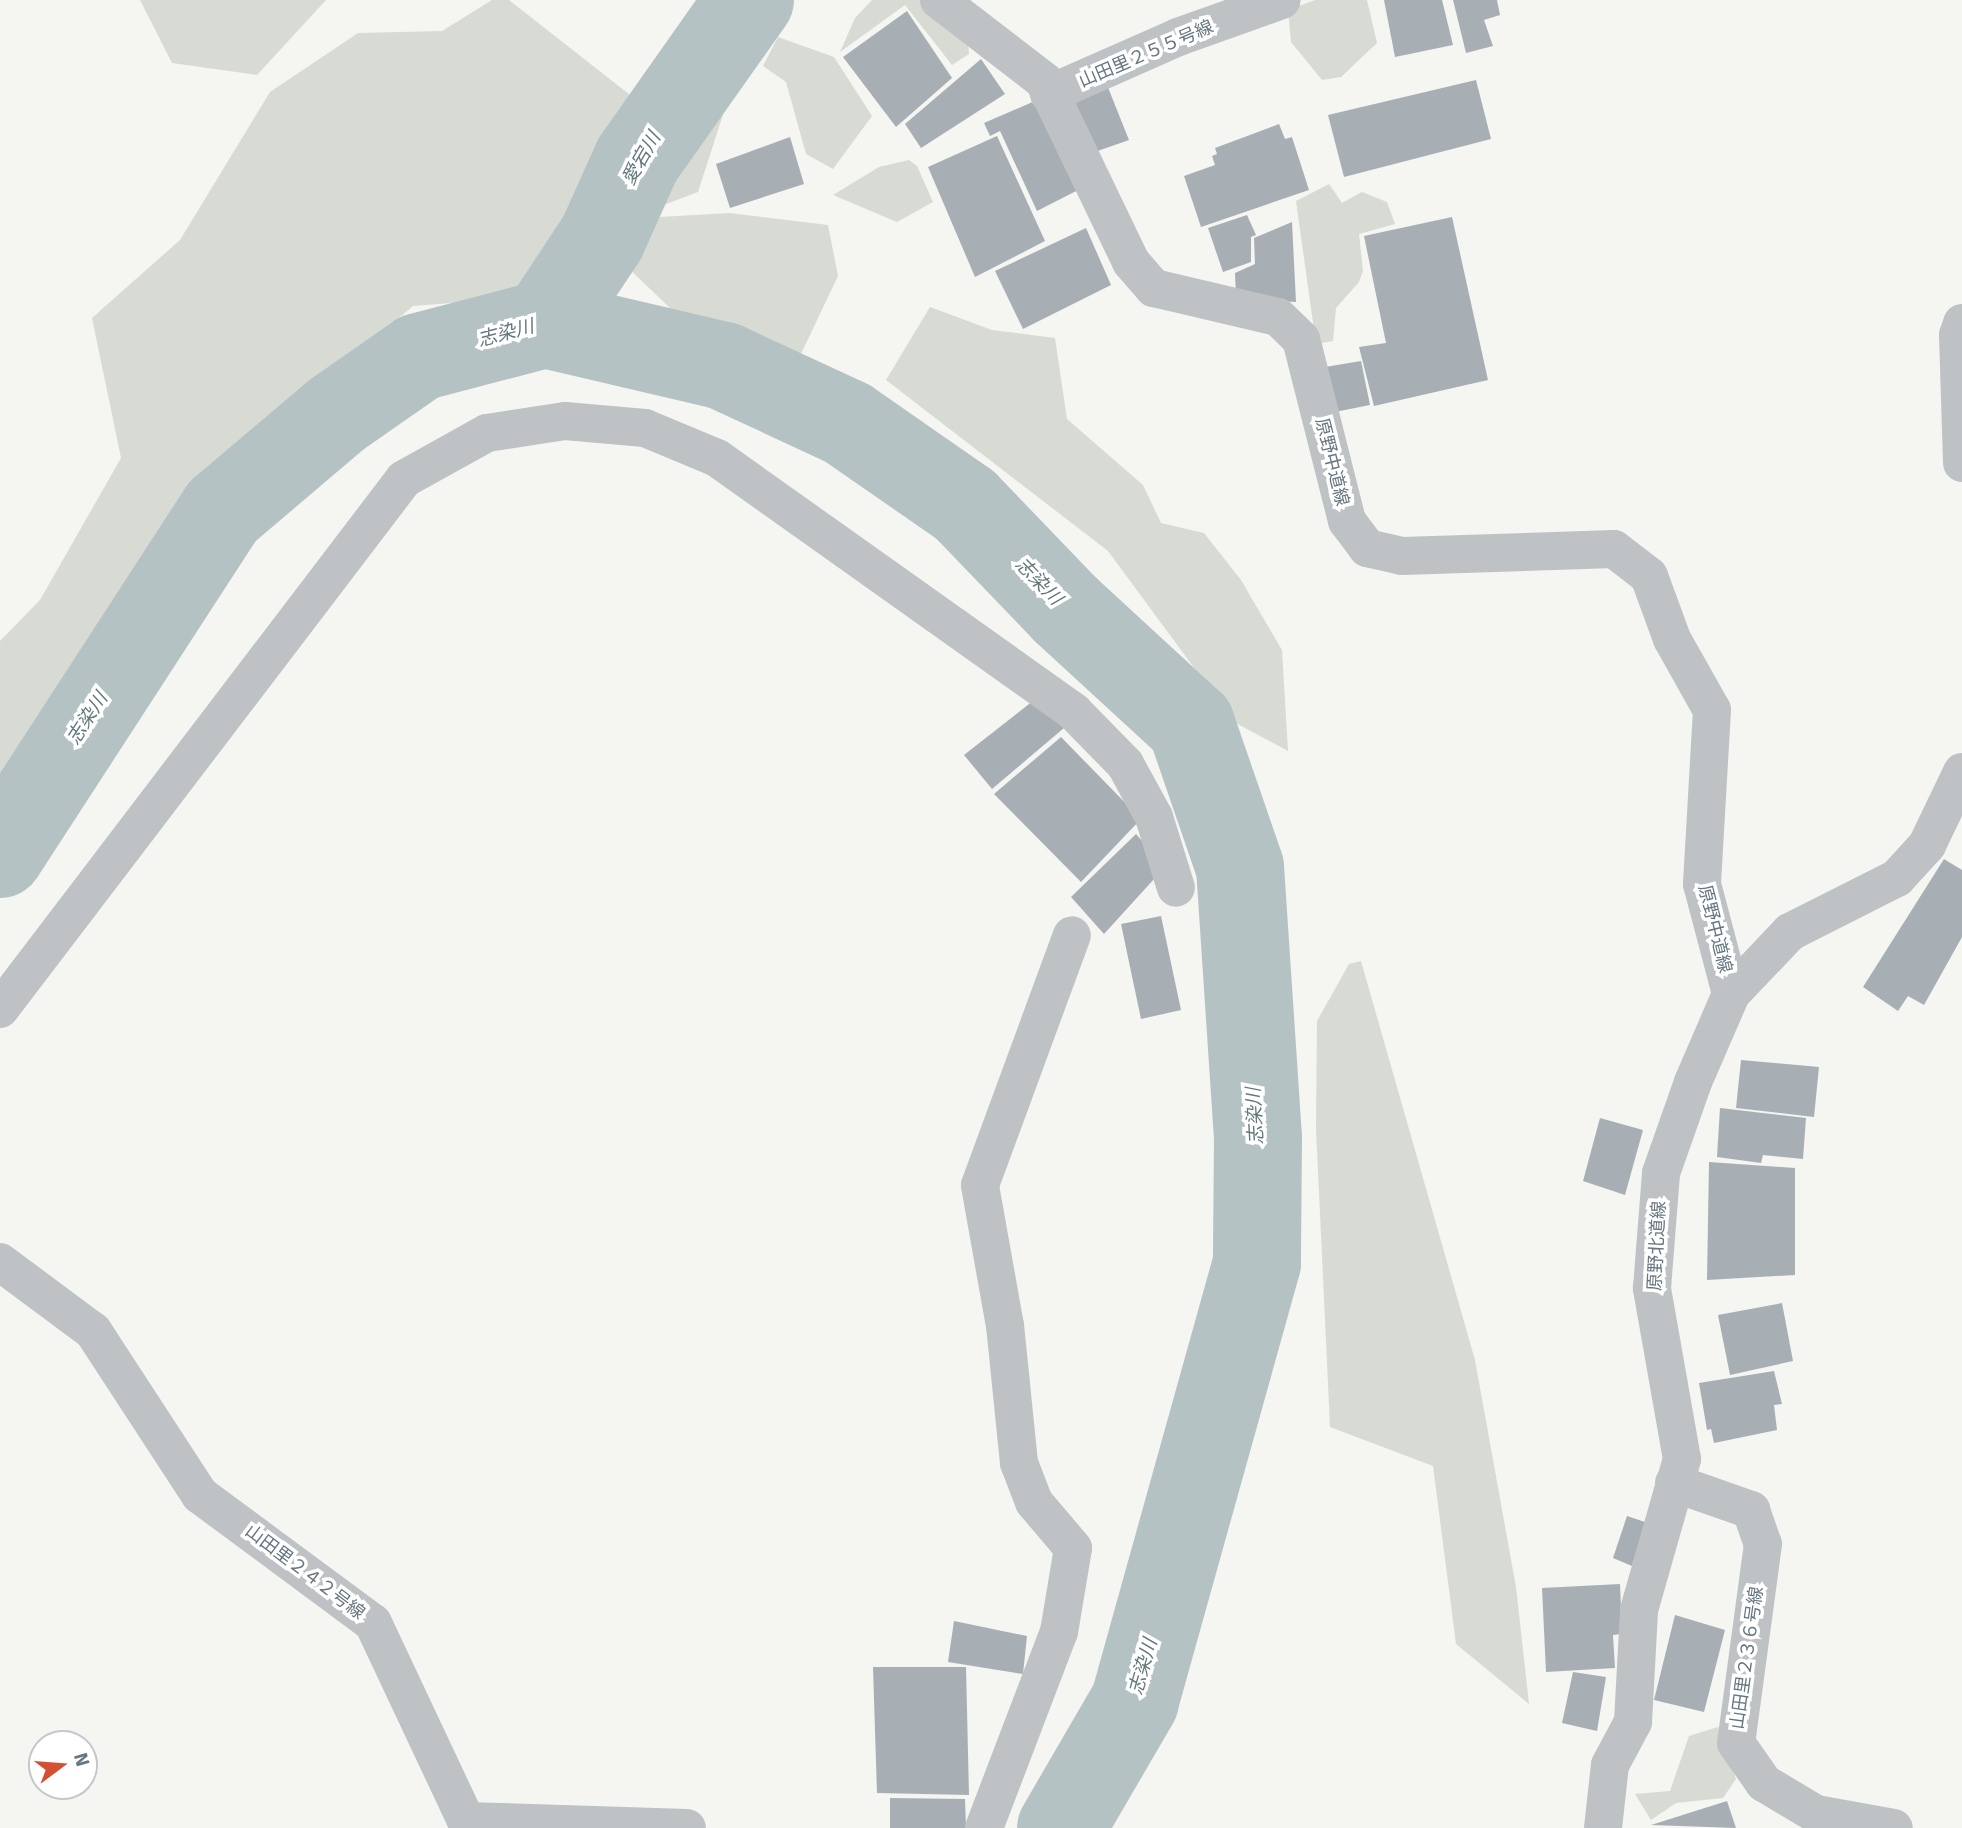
<!DOCTYPE html>
<html>
<head>
<meta charset="utf-8">
<style>
	body { margin:0 }
	#map { position:relative; width:1962px; height:1828px; overflow:hidden; background:#f5f5f2; font-family:Signika,"Noto Sans JP",sans-serif }
	div>[style] { position:absolute }
	[style*='--x'] { left:calc(var(--x)*1px); top:calc(var(--y)*1px); width:calc(var(--w)*1px); rotate:calc(var(--a)*1deg) }
	.green>* { inset:0; background:#d7dbd3 }
	.river>* { height:88px; margin:-44px; padding:0 44px; transform-origin:44px; border-radius:44px; background:#b5c2c4 }
	.building>* { inset:0; background:#a8afb4 }
	.minor>* { height:38px; margin:-19px; padding:0 19px; transform-origin:19px; border-radius:19px; background:#bec2c5 }
	span { translate:-50% -50%; white-space:nowrap; text-align:center; line-height:1.15; -webkit-text-stroke:7px #fff; paint-order:stroke }
	.street-label { font-size:18px; color:#667680 }
	.water-label { font-size:19px; color:#62777d; font-style:italic }
	.north { position:absolute; left:28px; top:1730px; width:70px; height:70px; box-sizing:border-box; background:#fff; border:2px solid #c2c8cc; border-radius:50%; rotate:74deg; font-size:19px; font-weight:700; line-height:28px; text-align:center; color:#667680 }
	.north::after { content:''; display:block; margin:auto; width:24px; height:32px; background:#d45033; clip-path:polygon(50% 0,100% 100%,50% 72%,0 100%) }
</style>
</head>
<body>
<div id="map">
	<div class="green">
		<i style="clip-path:polygon(140px 0,326px 0,257px 75px,172px 63px)"></i>
		<i style="clip-path:polygon(492px 0,509px 0,639px 102px,531px 297px,413px 306px,208px 478px,103px 642px,0 783px,0 641px,40px 600px,121px 458px,92px 318px,180px 240px,270px 92px,358px 33px,442px 31px)"></i>
		<i style="clip-path:polygon(760px 0,698px 192px,632px 217px,634px 190px,669px 126px)"></i>
		<i style="clip-path:polygon(872px 0,932px 0,968px 42px,969px 54px,952px 65px,905px 5px,840px 52px,855px 18px)"></i>
		<i style="clip-path:polygon(1315px 0,1367px 0,1377px 43px,1341px 77px,1322px 80px,1291px 42px,1288px 10px)"></i>
		<i style="clip-path:polygon(778px 37px,834px 57px,872px 116px,833px 169px,806px 154px,786px 82px,763px 66px)"></i>
		<i style="clip-path:polygon(909px 160px,917px 166px,933px 202px,897px 222px,833px 195px,879px 167px)"></i>
		<i style="clip-path:polygon(1329px 184px,1342px 203px,1362px 192px,1387px 202px,1395px 224px,1359px 234px,1363px 271px,1359px 282px,1336px 308px,1333px 341px,1316px 344px,1296px 201px)"></i>
		<i style="clip-path:polygon(730px 213px,828px 225px,838px 276px,799px 358px,690px 327px,626px 266px,660px 217px)"></i>
		<i style="clip-path:polygon(930px 307px,992px 330px,1055px 338px,1067px 419px,1143px 485px,1161px 523px,1204px 533px,1241px 580px,1282px 650px,1288px 751px,1234px 722px,1108px 551px,886px 380px)"></i>
		<i style="clip-path:polygon(1361px 961px,1475px 1360px,1516px 1587px,1529px 1704px,1456px 1644px,1433px 1466px,1330px 1427px,1316px 1128px,1317px 1021px,1349px 964px)"></i>
		<i style="clip-path:polygon(1718px 1727px,1736px 1779px,1723px 1798px,1676px 1803px,1651px 1820px,1635px 1794px,1670px 1791px,1689px 1736px)"></i>
	</div>
	<div class="river">
		<i style="--x:545;--y:324;--w:103;--a:-56.5"></i>
		<i style="--x:602;--y:238;--w:85;--a:-65.8"></i>
		<i style="--x:637;--y:160;--w:196;--a:-54.8"></i>
		<i style="--x:0;--y:854;--w:409;--a:-57"></i>
		<i style="--x:223;--y:511;--w:148;--a:-40.3"></i>
		<i style="--x:336;--y:415;--w:101;--a:-34.9"></i>
		<i style="--x:419;--y:357;--w:130;--a:-14.7"></i>
		<i style="--x:545;--y:324;--w:184;--a:13.2"></i>
		<i style="--x:724;--y:366;--w:136;--a:24.9"></i>
		<i style="--x:847;--y:423;--w:144;--a:34.8"></i>
		<i style="--x:965;--y:505;--w:146;--a:46.1"></i>
		<i style="--x:1066;--y:610;--w:170;--a:42.6"></i>
		<i style="--x:1191;--y:725;--w:150;--a:71"></i>
		<i style="--x:1240;--y:867;--w:272;--a:86.2"></i>
		<i style="--x:1258;--y:1138;--w:125;--a:90.5"></i>
		<i style="--x:1257;--y:1263;--w:455;--a:105.6"></i>
		<i style="--x:1135;--y:1701;--w:147;--a:120.2"></i>
	</div>
	<div class="building">
		<i style="clip-path:polygon(1384px 0,1442px 0,1453px 45px,1395px 57px)"></i>
		<i style="clip-path:polygon(1453px 0,1497px 0,1500px 15px,1484px 20px,1493px 46px,1466px 53px)"></i>
		<i style="clip-path:polygon(907px 11px,952px 78px,896px 127px,843px 57px)"></i>
		<i style="clip-path:polygon(981px 59px,1005px 94px,921px 148px,905px 124px)"></i>
		<i style="clip-path:polygon(1476px 80px,1491px 139px,1344px 177px,1328px 115px)"></i>
		<i style="clip-path:polygon(1107px 85px,1129px 140px,1089px 154px,1070px 102px)"></i>
		<i style="clip-path:polygon(1044px 97px,1084px 187px,1037px 211px,1000px 131px,990px 136px,984px 123px)"></i>
		<i style="clip-path:polygon(1279px 124px,1285px 139px,1292px 137px,1309px 190px,1201px 227px,1184px 176px,1215px 165px,1212px 156px,1217px 154px,1215px 148px)"></i>
		<i style="clip-path:polygon(997px 136px,1045px 241px,975px 277px,928px 167px)"></i>
		<i style="clip-path:polygon(790px 137px,804px 184px,730px 208px,716px 164px)"></i>
		<i style="clip-path:polygon(1247px 215px,1256px 235px,1251px 237px,1251px 262px,1223px 272px,1208px 228px)"></i>
		<i style="clip-path:polygon(1452px 217px,1488px 380px,1374px 406px,1359px 347px,1386px 343px,1364px 236px)"></i>
		<i style="clip-path:polygon(1292px 222px,1296px 302px,1236px 299px,1235px 273px,1255px 264px,1254px 238px)"></i>
		<i style="clip-path:polygon(1086px 228px,1111px 285px,1023px 329px,995px 271px)"></i>
		<i style="clip-path:polygon(1361px 361px,1370px 405px,1335px 412px,1325px 367px)"></i>
		<i style="clip-path:polygon(1038px 697px,1064px 728px,992px 789px,964px 755px)"></i>
		<i style="clip-path:polygon(1061px 737px,1141px 819px,1081px 882px,994px 794px)"></i>
		<i style="clip-path:polygon(1136px 834px,1165px 867px,1104px 934px,1071px 897px)"></i>
		<i style="clip-path:polygon(1944px 859px,1962px 870px,1962px 937px,1924px 1005px,1908px 996px,1898px 1011px,1863px 987px)"></i>
		<i style="clip-path:polygon(1161px 916px,1181px 1010px,1141px 1019px,1121px 924px)"></i>
		<i style="clip-path:polygon(1741px 1060px,1819px 1067px,1814px 1117px,1736px 1108px)"></i>
		<i style="clip-path:polygon(1720px 1108px,1806px 1118px,1803px 1159px,1763px 1155px,1761px 1163px,1717px 1157px)"></i>
		<i style="clip-path:polygon(1600px 1118px,1643px 1130px,1625px 1195px,1583px 1181px)"></i>
		<i style="clip-path:polygon(1709px 1162px,1795px 1168px,1795px 1275px,1707px 1280px)"></i>
		<i style="clip-path:polygon(1782px 1303px,1793px 1361px,1730px 1375px,1718px 1315px)"></i>
		<i style="clip-path:polygon(1774px 1371px,1782px 1404px,1774px 1405px,1777px 1430px,1714px 1443px,1711px 1429px,1707px 1430px,1699px 1383px)"></i>
		<i style="clip-path:polygon(1627px 1516px,1645px 1522px,1632px 1566px,1613px 1558px)"></i>
		<i style="clip-path:polygon(1620px 1584px,1622px 1634px,1613px 1635px,1615px 1668px,1546px 1672px,1542px 1588px)"></i>
		<i style="clip-path:polygon(1675px 1615px,1725px 1630px,1704px 1712px,1654px 1700px)"></i>
		<i style="clip-path:polygon(954px 1621px,1027px 1636px,1023px 1674px,948px 1662px)"></i>
		<i style="clip-path:polygon(873px 1667px,966px 1667px,969px 1795px,877px 1793px)"></i>
		<i style="clip-path:polygon(1573px 1672px,1606px 1677px,1597px 1731px,1562px 1723px)"></i>
		<i style="clip-path:polygon(890px 1798px,965px 1799px,966px 1828px,890px 1828px)"></i>
		<i style="clip-path:polygon(1727px 1801px,1736px 1828px,1651px 1825px)"></i>
	</div>
	<div class="minor">
		<i style="--x:939;--y:0;--w:133;--a:37.6"></i>
		<i style="--x:1044;--y:81;--w:201;--a:64.3"></i>
		<i style="--x:1131;--y:262;--w:35;--a:49"></i>
		<i style="--x:1154;--y:288;--w:127;--a:13.2"></i>
		<i style="--x:1278;--y:317;--w:32;--a:44"></i>
		<i style="--x:1301;--y:339;--w:188;--a:75.8"></i>
		<i style="--x:1347;--y:521;--w:34;--a:53"></i>
		<i style="--x:1367;--y:548;--w:36;--a:13"></i>
		<i style="--x:1402;--y:556;--w:212;--a:-1.9"></i>
		<i style="--x:1614;--y:549;--w:44;--a:37.6"></i>
		<i style="--x:1649;--y:576;--w:67;--a:69.9"></i>
		<i style="--x:1672;--y:639;--w:81;--a:60.6"></i>
		<i style="--x:1712;--y:710;--w:174;--a:93.3"></i>
		<i style="--x:1702;--y:884;--w:114;--a:75.2"></i>
		<i style="--x:1049;--y:94;--w:141;--a:-23.8"></i>
		<i style="--x:1178;--y:37;--w:110;--a:-19.6"></i>
		<i style="--x:1962;--y:323;--w:13;--a:108"></i>
		<i style="--x:1958;--y:335;--w:128;--a:88.2"></i>
		<i style="--x:0;--y:1009;--w:666;--a:-52.68"></i>
		<i style="--x:404;--y:479;--w:95;--a:-29"></i>
		<i style="--x:487;--y:433;--w:79;--a:-8.7"></i>
		<i style="--x:565;--y:421;--w:80;--a:5"></i>
		<i style="--x:645;--y:428;--w:78;--a:22.6"></i>
		<i style="--x:717;--y:458;--w:438;--a:35.4"></i>
		<i style="--x:1074;--y:712;--w:73;--a:45.6"></i>
		<i style="--x:1125;--y:764;--w:60;--a:61.3"></i>
		<i style="--x:1154;--y:817;--w:74;--a:72.8"></i>
		<i style="--x:0;--y:1262;--w:116;--a:36.6"></i>
		<i style="--x:93;--y:1331;--w:196;--a:56.9"></i>
		<i style="--x:200;--y:1495;--w:215;--a:36.5"></i>
		<i style="--x:373;--y:1623;--w:219;--a:64.8"></i>
		<i style="--x:466;--y:1821;--w:221;--a:1.8"></i>
		<i style="--x:1674;--y:1483;--w:82;--a:19.3"></i>
		<i style="--x:1751;--y:1510;--w:36;--a:71"></i>
		<i style="--x:1763;--y:1544;--w:201;--a:97.7"></i>
		<i style="--x:1736;--y:1743;--w:49;--a:55"></i>
		<i style="--x:1764;--y:1783;--w:61;--a:30.8"></i>
		<i style="--x:1816;--y:1814;--w:79;--a:10.2"></i>
		<i style="--x:984;--y:1828;--w:210;--a:-69.1"></i>
		<i style="--x:1059;--y:1632;--w:85;--a:-80.5"></i>
		<i style="--x:1073;--y:1548;--w:60;--a:-130.3"></i>
		<i style="--x:1034;--y:1502;--w:42;--a:-111"></i>
		<i style="--x:1019;--y:1463;--w:138;--a:-95.8"></i>
		<i style="--x:1005;--y:1326;--w:143;--a:-100.1"></i>
		<i style="--x:980;--y:1185;--w:266;--a:-69.8"></i>
		<i style="--x:1603;--y:1828;--w:63;--a:-83.7"></i>
		<i style="--x:1610;--y:1765;--w:49;--a:-61.9"></i>
		<i style="--x:1633;--y:1722;--w:112;--a:-86.9"></i>
		<i style="--x:1639;--y:1610;--w:157;--a:-74.1"></i>
		<i style="--x:1682;--y:1459;--w:174;--a:-100"></i>
		<i style="--x:1652;--y:1288;--w:115;--a:-85.5"></i>
		<i style="--x:1661;--y:1173;--w:96;--a:-70.6"></i>
		<i style="--x:1693;--y:1082;--w:96;--a:-66.6"></i>
		<i style="--x:1731;--y:994;--w:86;--a:-46.4"></i>
		<i style="--x:1790;--y:932;--w:120;--a:-26.8"></i>
		<i style="--x:1897;--y:878;--w:45;--a:-47.7"></i>
		<i style="--x:1927;--y:845;--w:81;--a:-64.4"></i>
	</div>
	<div class="street-label">
		<span style="left:1146px;top:54px;rotate:-23deg">山田里２５５号線</span>
		<span style="left:1332px;top:462px;rotate:76deg">原野中道線</span>
		<span style="left:1715px;top:929px;rotate:76deg">原野中道線</span>
		<span style="left:1657px;top:1246px;rotate:-87deg">原野北道線</span>
		<span style="left:305px;top:1572px;rotate:37deg">山田里２４２号線</span>
		<span style="left:1747px;top:1658px;rotate:-82deg">山田里２３６号線</span>
	</div>
	<div class="water-label">
		<span style="left:642px;top:159px;rotate:-60deg">愛宕川</span>
		<span style="left:506px;top:334px;rotate:-15deg">志染川</span>
		<span style="left:1038px;top:582px;rotate:46deg">志染川</span>
		<span style="left:88px;top:719px;rotate:-57deg">志染川</span>
		<span style="left:1256px;top:1116px;rotate:-93deg">志染川</span>
		<span style="left:1144px;top:1667px;rotate:-74deg">志染川</span>
	</div>
	<div class="north">N</div>
</div>
</body>
</html>
